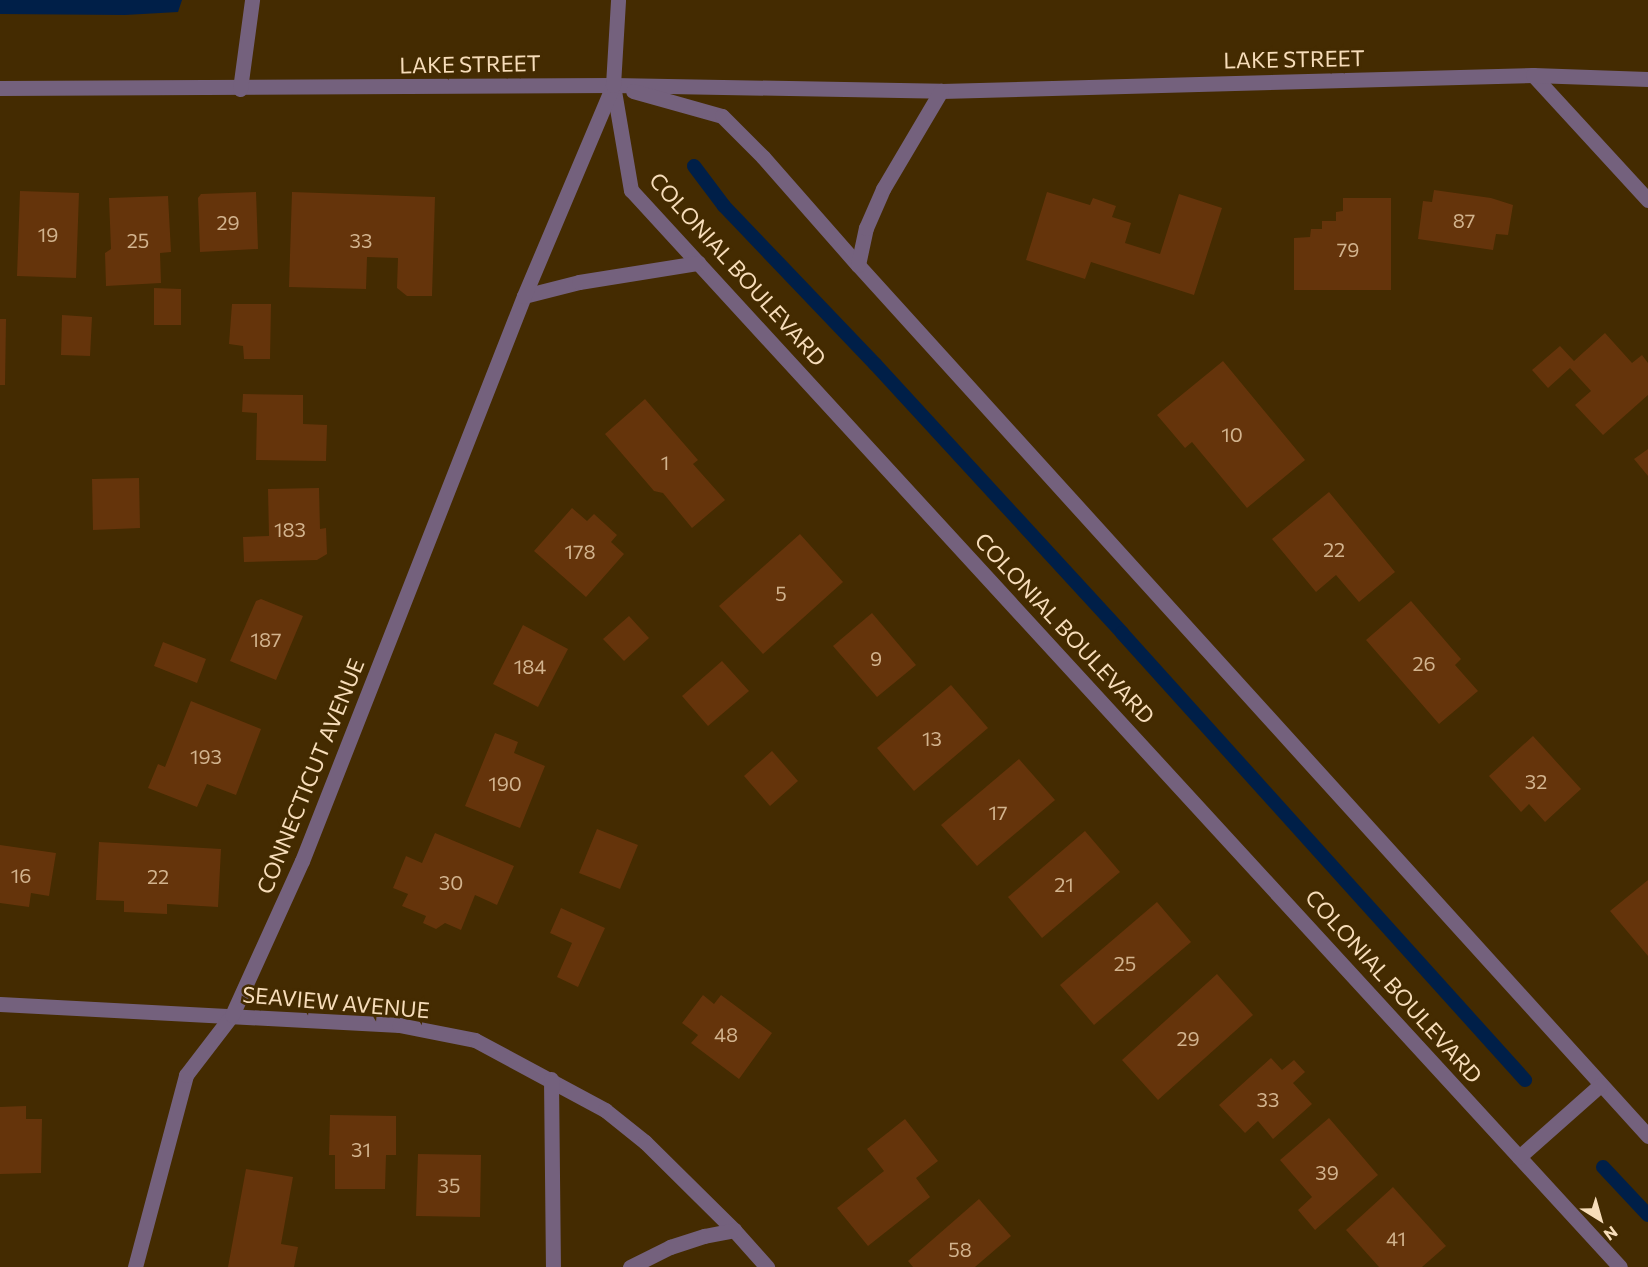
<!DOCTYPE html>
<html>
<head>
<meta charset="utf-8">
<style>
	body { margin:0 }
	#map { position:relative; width:1648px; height:1267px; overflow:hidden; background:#442b01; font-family:Commissioner,sans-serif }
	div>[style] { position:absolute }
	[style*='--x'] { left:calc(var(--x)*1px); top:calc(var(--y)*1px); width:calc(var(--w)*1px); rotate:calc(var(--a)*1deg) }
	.water>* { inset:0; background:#001f48 }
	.stream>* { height:14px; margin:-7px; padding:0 7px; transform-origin:7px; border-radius:7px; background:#001f48 }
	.building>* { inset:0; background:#65340b }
	.minor>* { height:15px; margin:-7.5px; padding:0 7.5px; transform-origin:7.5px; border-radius:7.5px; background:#74617d }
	span { translate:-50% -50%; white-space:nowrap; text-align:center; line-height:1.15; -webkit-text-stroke:5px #442b01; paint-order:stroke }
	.number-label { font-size:20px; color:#d2b38e }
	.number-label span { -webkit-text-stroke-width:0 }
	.street-label { font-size:22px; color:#f7ddba }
	.north { position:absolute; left:1570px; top:1189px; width:60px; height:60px; -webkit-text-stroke:4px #442b01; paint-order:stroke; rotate:143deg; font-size:16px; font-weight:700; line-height:24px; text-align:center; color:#f7ddba }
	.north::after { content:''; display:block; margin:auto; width:21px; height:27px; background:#f7ddba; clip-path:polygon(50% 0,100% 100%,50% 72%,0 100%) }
</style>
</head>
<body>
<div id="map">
	<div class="water">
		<i style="clip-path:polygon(0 0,182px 0,178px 12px,125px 15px,0 14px)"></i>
	</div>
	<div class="stream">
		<i style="--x:694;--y:166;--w:50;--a:53.1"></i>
		<i style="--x:724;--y:206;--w:219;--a:46.3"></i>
		<i style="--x:875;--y:364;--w:365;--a:47.4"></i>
		<i style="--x:1122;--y:633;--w:602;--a:47.96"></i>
		<i style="--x:1603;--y:1167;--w:66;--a:46.8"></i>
	</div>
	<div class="building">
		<i style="clip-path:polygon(1434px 190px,1491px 198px,1513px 205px,1508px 235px,1496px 234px,1493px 250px,1418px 239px,1423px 201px,1432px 202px)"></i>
		<i style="clip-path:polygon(20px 191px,79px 193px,76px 278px,17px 276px)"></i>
		<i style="clip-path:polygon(256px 192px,258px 249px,200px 252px,198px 198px,201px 194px)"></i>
		<i style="clip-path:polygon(292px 192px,435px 197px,432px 296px,407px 296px,397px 288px,398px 258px,367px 257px,366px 289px,289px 287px)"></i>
		<i style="clip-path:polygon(1047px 192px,1090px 205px,1093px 198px,1116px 206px,1112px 217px,1131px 223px,1125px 243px,1160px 254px,1179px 194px,1222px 208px,1194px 295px,1091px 262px,1085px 279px,1026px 260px)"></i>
		<i style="clip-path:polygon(168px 196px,171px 252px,160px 253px,161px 283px,106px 286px,105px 253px,111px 249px,109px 198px)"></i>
		<i style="clip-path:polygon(1343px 198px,1391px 198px,1391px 290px,1294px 290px,1294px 238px,1310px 237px,1311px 229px,1322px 229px,1322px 221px,1336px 221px,1336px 212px,1343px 211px)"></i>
		<i style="clip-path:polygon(154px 288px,181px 289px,181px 325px,154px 325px)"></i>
		<i style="clip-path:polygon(232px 304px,271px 304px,270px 359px,244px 359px,243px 346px,229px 344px)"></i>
		<i style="clip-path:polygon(62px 315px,92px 317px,90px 356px,61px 355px)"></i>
		<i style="clip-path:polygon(0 319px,6px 319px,5px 385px,0 385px)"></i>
		<i style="clip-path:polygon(1605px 333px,1632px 363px,1642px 355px,1648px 363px,1648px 395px,1603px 435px,1575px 405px,1591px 391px,1570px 368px,1548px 388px,1532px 370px,1560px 346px,1574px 361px)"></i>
		<i style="clip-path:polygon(1223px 361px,1305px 460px,1247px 508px,1192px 442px,1185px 448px,1157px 415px)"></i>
		<i style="clip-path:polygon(243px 394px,303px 395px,303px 424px,327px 425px,326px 461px,256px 460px,257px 413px,242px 412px)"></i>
		<i style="clip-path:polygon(645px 399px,698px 460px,693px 464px,725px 500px,692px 528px,663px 493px,654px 491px,605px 434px)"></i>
		<i style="clip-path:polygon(1648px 449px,1648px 476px,1634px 459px)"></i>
		<i style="clip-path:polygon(139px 478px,140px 528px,93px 530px,92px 479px)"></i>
		<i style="clip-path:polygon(319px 488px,320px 529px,326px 528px,327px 554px,317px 560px,244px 562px,243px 537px,269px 536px,268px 489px)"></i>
		<i style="clip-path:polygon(1329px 492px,1395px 572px,1359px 602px,1336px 575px,1316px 592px,1272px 539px)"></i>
		<i style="clip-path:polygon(572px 508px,587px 521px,594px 514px,617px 535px,611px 542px,624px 554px,586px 597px,534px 551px)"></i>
		<i style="clip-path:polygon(800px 534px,843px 582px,763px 654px,719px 606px)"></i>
		<i style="clip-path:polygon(261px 599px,303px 616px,276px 680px,230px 661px,256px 601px)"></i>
		<i style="clip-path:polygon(1411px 601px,1461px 659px,1455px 665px,1478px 691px,1439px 724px,1366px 640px)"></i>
		<i style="clip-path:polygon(872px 613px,916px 665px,877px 697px,833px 646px)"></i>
		<i style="clip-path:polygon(629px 616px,649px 638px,624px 661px,603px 639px)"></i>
		<i style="clip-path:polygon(523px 625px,568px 649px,538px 707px,493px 684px)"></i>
		<i style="clip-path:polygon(163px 642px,206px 659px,197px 683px,154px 666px)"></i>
		<i style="clip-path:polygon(722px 661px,749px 691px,708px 726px,682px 696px)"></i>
		<i style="clip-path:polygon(951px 685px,988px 728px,914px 791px,877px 748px)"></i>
		<i style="clip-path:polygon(191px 701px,261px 729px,236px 795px,207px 784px,197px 807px,148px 788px,158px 764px,165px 767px)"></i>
		<i style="clip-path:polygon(495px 733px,518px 742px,514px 753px,545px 766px,520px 828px,465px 806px)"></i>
		<i style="clip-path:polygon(1533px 736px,1581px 789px,1545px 822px,1529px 804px,1521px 812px,1489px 776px)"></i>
		<i style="clip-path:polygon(772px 751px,798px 781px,770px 806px,744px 776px)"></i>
		<i style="clip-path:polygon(1019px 759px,1055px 800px,977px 866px,941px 825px)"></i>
		<i style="clip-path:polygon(597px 829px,638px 845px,620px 889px,579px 873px)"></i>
		<i style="clip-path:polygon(1085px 831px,1120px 872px,1042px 938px,1008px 897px)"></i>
		<i style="clip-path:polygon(435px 833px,514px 866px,497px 905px,475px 895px,461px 930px,445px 923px,436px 929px,423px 923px,426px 916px,402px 906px,408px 894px,393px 888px,406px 856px,422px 863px)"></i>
		<i style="clip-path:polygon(99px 842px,221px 849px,218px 907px,167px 904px,167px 914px,124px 912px,124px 901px,96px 900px)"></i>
		<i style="clip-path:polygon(0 845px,56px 853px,49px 896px,31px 893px,29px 907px,0 903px)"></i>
		<i style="clip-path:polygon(1648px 880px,1648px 956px,1610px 911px)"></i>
		<i style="clip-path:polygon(1157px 902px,1191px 942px,1094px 1025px,1060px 985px)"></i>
		<i style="clip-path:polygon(561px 908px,605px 928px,578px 987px,557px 977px,572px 943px,550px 933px)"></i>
		<i style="clip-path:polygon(1217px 974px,1253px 1015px,1158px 1100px,1122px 1060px)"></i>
		<i style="clip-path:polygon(703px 995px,714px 1004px,721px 995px,772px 1033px,739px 1079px,691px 1043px,698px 1035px,682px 1023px)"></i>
		<i style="clip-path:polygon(1271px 1058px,1282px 1070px,1294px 1060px,1305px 1072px,1293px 1083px,1312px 1104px,1273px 1139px,1258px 1121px,1245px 1133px,1219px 1105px)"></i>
		<i style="clip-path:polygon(26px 1106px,26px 1119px,42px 1119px,41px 1173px,0 1174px,0 1107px)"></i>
		<i style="clip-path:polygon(330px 1115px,396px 1116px,396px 1155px,386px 1155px,385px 1189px,335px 1189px,335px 1155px,329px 1155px)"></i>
		<i style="clip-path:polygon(1329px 1118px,1378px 1175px,1315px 1230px,1298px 1210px,1312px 1197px,1280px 1160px)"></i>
		<i style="clip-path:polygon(905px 1119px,938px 1161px,916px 1178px,930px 1197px,868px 1246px,837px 1208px,884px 1171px,867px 1149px)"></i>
		<i style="clip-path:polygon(418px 1154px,481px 1155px,480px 1217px,416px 1216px)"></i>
		<i style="clip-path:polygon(246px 1169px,293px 1177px,281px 1244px,298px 1247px,294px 1267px,228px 1267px)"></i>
		<i style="clip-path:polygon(1393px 1187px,1446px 1246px,1422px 1267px,1379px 1267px,1346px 1230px)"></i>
		<i style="clip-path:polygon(979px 1199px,1011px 1236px,975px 1267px,913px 1267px,908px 1261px)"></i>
	</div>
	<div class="minor">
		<i style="--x:1533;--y:75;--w:170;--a:47.4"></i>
		<i style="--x:613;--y:85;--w:107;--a:80.3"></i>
		<i style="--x:631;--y:190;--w:1462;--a:47.44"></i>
		<i style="--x:0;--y:88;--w:613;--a:-0.28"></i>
		<i style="--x:613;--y:85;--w:328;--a:1"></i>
		<i style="--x:941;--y:91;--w:592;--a:-1.55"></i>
		<i style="--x:1533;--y:75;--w:115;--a:2"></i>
		<i style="--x:240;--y:89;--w:90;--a:-82.3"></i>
		<i style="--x:633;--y:91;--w:92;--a:15.7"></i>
		<i style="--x:722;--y:116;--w:58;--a:45"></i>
		<i style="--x:763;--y:157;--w:144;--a:48.7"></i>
		<i style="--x:858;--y:265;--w:1176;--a:47.79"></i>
		<i style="--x:858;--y:265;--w:38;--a:-78"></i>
		<i style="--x:866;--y:228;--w:43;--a:-66.4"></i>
		<i style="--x:883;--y:189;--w:114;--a:-59.4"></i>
		<i style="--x:524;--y:296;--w:57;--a:-14.3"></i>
		<i style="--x:579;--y:282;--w:121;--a:-9.1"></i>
		<i style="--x:0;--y:1004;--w:400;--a:3"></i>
		<i style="--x:399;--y:1025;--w:77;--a:11.2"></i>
		<i style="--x:475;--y:1040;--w:148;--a:28.3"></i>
		<i style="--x:605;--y:1110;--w:51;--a:38.7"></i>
		<i style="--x:645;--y:1142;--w:125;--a:44.7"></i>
		<i style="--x:734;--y:1230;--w:50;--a:48.3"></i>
		<i style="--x:551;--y:1079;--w:188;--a:89.4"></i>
		<i style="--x:1519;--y:1157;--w:108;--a:-41.6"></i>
		<i style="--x:135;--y:1267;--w:199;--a:-75.1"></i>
		<i style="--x:186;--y:1075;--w:76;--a:-52.5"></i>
		<i style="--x:232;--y:1015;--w:169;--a:-65.6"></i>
		<i style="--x:302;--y:861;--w:607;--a:-68.55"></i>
		<i style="--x:524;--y:296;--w:229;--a:-67.1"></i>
		<i style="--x:613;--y:85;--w:85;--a:-86.6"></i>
		<i style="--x:630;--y:1267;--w:45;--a:-26.6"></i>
		<i style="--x:670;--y:1247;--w:36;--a:-18"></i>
		<i style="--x:704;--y:1236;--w:31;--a:-11"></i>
	</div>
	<div class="number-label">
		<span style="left:1464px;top:220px">87</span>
		<span style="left:228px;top:222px">29</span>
		<span style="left:48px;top:234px">19</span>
		<span style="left:138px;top:240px">25</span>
		<span style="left:361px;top:240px">33</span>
		<span style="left:1348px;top:249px">79</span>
		<span style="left:1232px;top:434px">10</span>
		<span style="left:665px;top:462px">1</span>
		<span style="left:290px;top:529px">183</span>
		<span style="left:1334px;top:549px">22</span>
		<span style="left:580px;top:551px">178</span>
		<span style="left:781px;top:593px">5</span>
		<span style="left:266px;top:639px">187</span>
		<span style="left:876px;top:658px">9</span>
		<span style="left:1424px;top:663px">26</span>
		<span style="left:530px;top:666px">184</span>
		<span style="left:932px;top:738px">13</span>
		<span style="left:206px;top:756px">193</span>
		<span style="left:1536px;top:781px">32</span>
		<span style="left:505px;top:783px">190</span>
		<span style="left:998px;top:812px">17</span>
		<span style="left:21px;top:875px">16</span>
		<span style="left:158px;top:876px">22</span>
		<span style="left:451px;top:882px">30</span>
		<span style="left:1064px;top:884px">21</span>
		<span style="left:1125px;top:963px">25</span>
		<span style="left:726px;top:1034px">48</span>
		<span style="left:1188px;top:1038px">29</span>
		<span style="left:1268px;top:1099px">33</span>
		<span style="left:361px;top:1149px">31</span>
		<span style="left:1327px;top:1172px">39</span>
		<span style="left:449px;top:1185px">35</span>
		<span style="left:1396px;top:1238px">41</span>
		<span style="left:960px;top:1249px">58</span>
	</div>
	<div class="street-label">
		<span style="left:1294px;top:59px;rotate:-1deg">LAKE STREET</span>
		<span style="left:470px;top:64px;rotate:-1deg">LAKE STREET</span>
		<span style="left:738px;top:269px;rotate:48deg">COLONIAL BOULEVARD</span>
		<span style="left:1065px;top:628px;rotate:47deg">COLONIAL BOULEVARD</span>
		<span style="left:310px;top:776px;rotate:-68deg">CONNECTICUT AVENUE</span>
		<span style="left:1394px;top:986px;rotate:48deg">COLONIAL BOULEVARD</span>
		<span style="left:336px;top:1002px;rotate:5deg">SEAVIEW AVENUE</span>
	</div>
	<div class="north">N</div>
</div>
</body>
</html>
